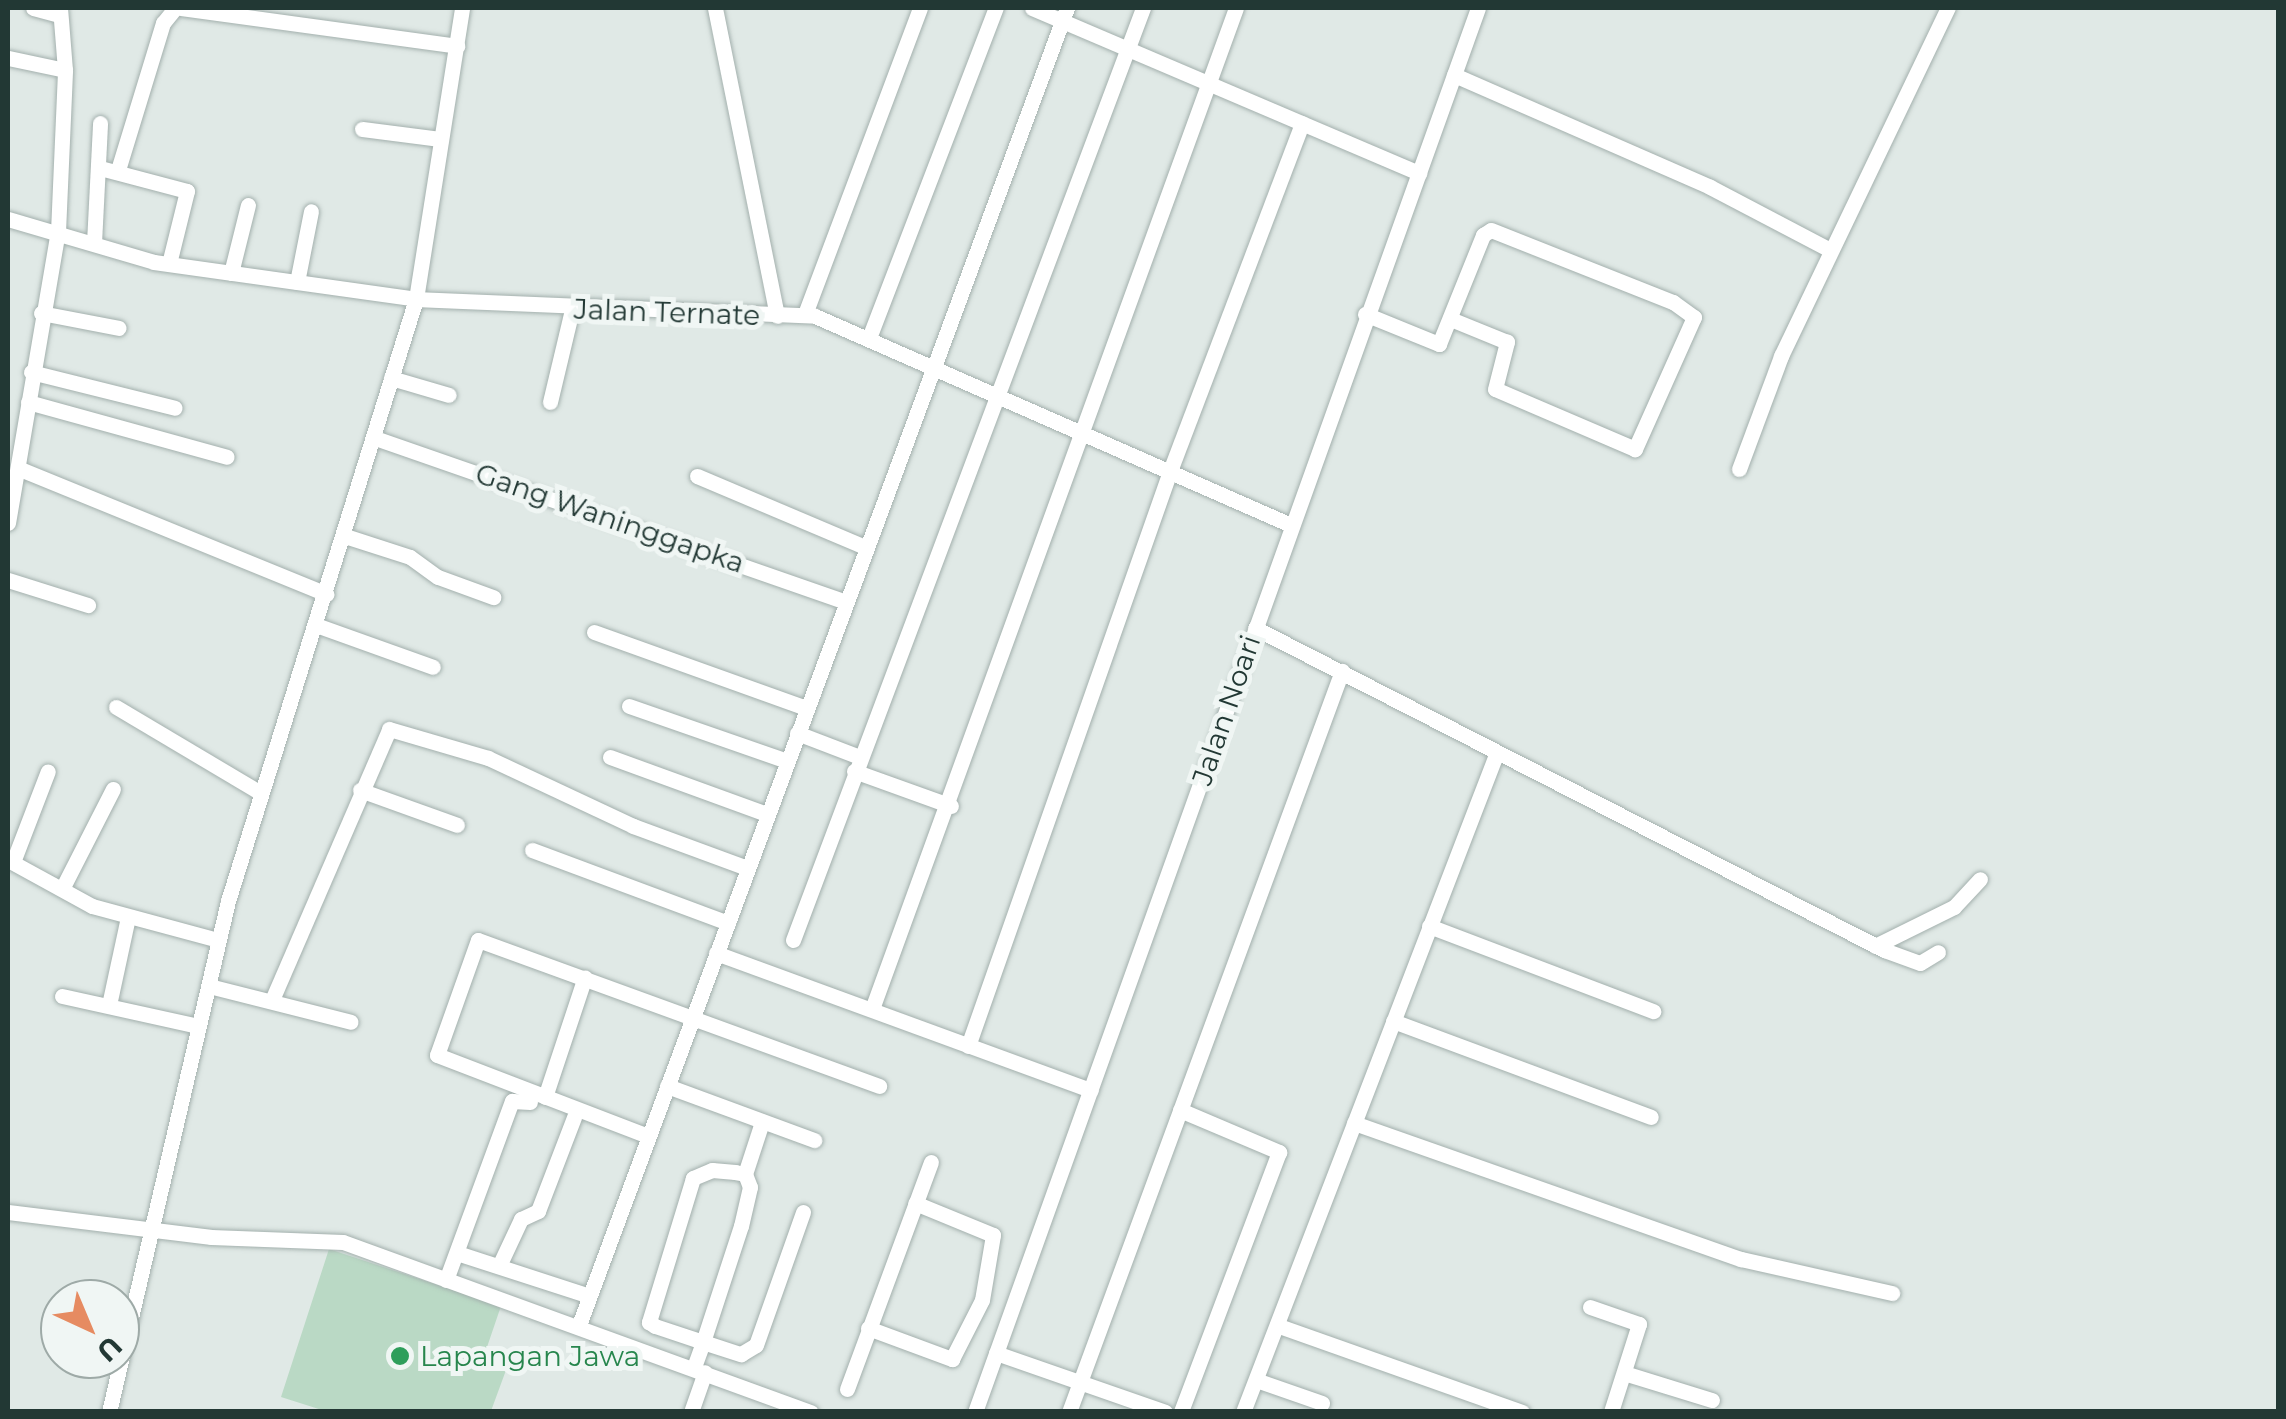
<!DOCTYPE html>
<html>
<head>
<meta charset="utf-8">
<style>
	body { margin:0 }
	#map { position:relative; width:2286px; height:1419px; overflow:hidden; background:#e0e9e6; font-family:Montserrat,sans-serif }
	div>[style] { position:absolute }
	[style*='--x'] { left:calc(var(--x)*1px); top:calc(var(--y)*1px); width:calc(var(--w)*1px); rotate:calc(var(--a)*1deg) }
	.green>* { inset:0; background:#bad9c5 }
	.roads { filter:drop-shadow(0 0 2px #a3b0ad) drop-shadow(0 0 2px #a3b0ad) }
	.minor>* { height:15px; margin:-7.5px; padding:0 7.5px; transform-origin:7.5px; border-radius:7.5px; background:#fff }
	.dots>* { width:28px; height:28px; translate:-50% -50%; box-sizing:border-box; border:5px solid #f0f6f4; border-radius:50% }
	span { translate:-50% -50%; white-space:nowrap; text-align:center; line-height:1.15; -webkit-text-stroke:10px #f0f6f4; paint-order:stroke }
	.street-label { font-size:28px; color:#223834 }
	.leisure-label { font-size:28px; color:#27864d }
	.left { translate:0 -50%; text-align:left }
	.frame { position:absolute; inset:0; border:10px solid #223834; pointer-events:none }
	.north { position:absolute; left:40px; top:1279px; width:100px; height:100px; box-sizing:border-box; background:#f0f6f4; border:2px solid #9eaaa7; border-radius:50%; rotate:136deg; font-size:28px; font-weight:700; line-height:40px; text-align:center; color:#223834 }
	.north::after { content:''; display:block; margin:auto; width:35px; height:45px; background:#e68b61; clip-path:polygon(50% 0,100% 100%,50% 72%,0 100%) }
</style>
</head>
<body>
<div id="map">
	<div class="green">
		<i style="clip-path:polygon(329px 1249px,501px 1306px,485px 1353px,509px 1362px,491px 1411px,325px 1411px,281px 1397px)"></i>
	</div>
	<div class="roads">
		<div class="minor">
			<i style="--x:33;--y:8;--w:28;--a:15"></i>
			<i style="--x:181;--y:8;--w:279;--a:7.8"></i>
			<i style="--x:715;--y:8;--w:314;--a:78.6"></i>
			<i style="--x:1032;--y:8;--w:421;--a:23.1"></i>
			<i style="--x:8;--y:58;--w:58;--a:11.9"></i>
			<i style="--x:1454;--y:75;--w:279;--a:23.6"></i>
			<i style="--x:1710;--y:187;--w:136;--a:27.7"></i>
			<i style="--x:362;--y:129;--w:79;--a:7.3"></i>
			<i style="--x:100;--y:168;--w:90;--a:14.8"></i>
			<i style="--x:187;--y:191;--w:75;--a:103.9"></i>
			<i style="--x:118;--y:170;--w:154;--a:-73"></i>
			<i style="--x:163;--y:23;--w:19;--a:-51"></i>
			<i style="--x:8;--y:219;--w:152;--a:16.4"></i>
			<i style="--x:154;--y:262;--w:265;--a:8"></i>
			<i style="--x:416;--y:299;--w:399;--a:2.4"></i>
			<i style="--x:815;--y:316;--w:520;--a:23.71"></i>
			<i style="--x:94;--y:243;--w:120;--a:-87.1"></i>
			<i style="--x:231;--y:273;--w:70;--a:-76"></i>
			<i style="--x:297;--y:282;--w:72;--a:-78.8"></i>
			<i style="--x:41;--y:313;--w:79;--a:10.9"></i>
			<i style="--x:805;--y:314;--w:327;--a:-69.4"></i>
			<i style="--x:1365;--y:314;--w:80;--a:22.1"></i>
			<i style="--x:1439;--y:344;--w:118;--a:-68"></i>
			<i style="--x:1483;--y:235;--w:9;--a:-32"></i>
			<i style="--x:1491;--y:230;--w:196;--a:21.6"></i>
			<i style="--x:1673;--y:302;--w:26;--a:36"></i>
			<i style="--x:1694;--y:317;--w:145;--a:114.1"></i>
			<i style="--x:1635;--y:449;--w:152;--a:-156.8"></i>
			<i style="--x:1495;--y:389;--w:49;--a:-75.7"></i>
			<i style="--x:1507;--y:342;--w:58;--a:-157.8"></i>
			<i style="--x:869;--y:338;--w:354;--a:-69"></i>
			<i style="--x:31;--y:372;--w:148;--a:14"></i>
			<i style="--x:391;--y:378;--w:60;--a:16.3"></i>
			<i style="--x:28;--y:402;--w:206;--a:15.4"></i>
			<i style="--x:550;--y:402;--w:95;--a:-76.6"></i>
			<i style="--x:375;--y:438;--w:497;--a:19.2"></i>
			<i style="--x:20;--y:469;--w:331;--a:22.2"></i>
			<i style="--x:1739;--y:469;--w:121;--a:-69.6"></i>
			<i style="--x:1781;--y:356;--w:386;--a:-64.4"></i>
			<i style="--x:697;--y:476;--w:182;--a:22.9"></i>
			<i style="--x:8;--y:523;--w:295;--a:-80.3"></i>
			<i style="--x:58;--y:232;--w:162;--a:-87.5"></i>
			<i style="--x:65;--y:70;--w:62;--a:-94.6"></i>
			<i style="--x:345;--y:536;--w:68;--a:17.9"></i>
			<i style="--x:410;--y:557;--w:34;--a:36"></i>
			<i style="--x:438;--y:577;--w:59;--a:20"></i>
			<i style="--x:8;--y:580;--w:84;--a:17.4"></i>
			<i style="--x:316;--y:625;--w:124;--a:19.7"></i>
			<i style="--x:1255;--y:628;--w:707;--a:27.11"></i>
			<i style="--x:1884;--y:950;--w:38;--a:20"></i>
			<i style="--x:1920;--y:963;--w:21;--a:-31"></i>
			<i style="--x:594;--y:632;--w:225;--a:19.7"></i>
			<i style="--x:629;--y:706;--w:167;--a:19.2"></i>
			<i style="--x:116;--y:707;--w:166;--a:30.7"></i>
			<i style="--x:797;--y:733;--w:67;--a:20.9"></i>
			<i style="--x:610;--y:757;--w:167;--a:20"></i>
			<i style="--x:854;--y:771;--w:103;--a:19.8"></i>
			<i style="--x:360;--y:790;--w:103;--a:19.8"></i>
			<i style="--x:532;--y:850;--w:209;--a:20.4"></i>
			<i style="--x:8;--y:860;--w:96;--a:28.7"></i>
			<i style="--x:92;--y:906;--w:131;--a:15.1"></i>
			<i style="--x:13;--y:862;--w:97;--a:-69"></i>
			<i style="--x:63;--y:887;--w:110;--a:-63"></i>
			<i style="--x:1429;--y:926;--w:240;--a:20.8"></i>
			<i style="--x:793;--y:940;--w:996;--a:-69.42"></i>
			<i style="--x:1875;--y:946;--w:88;--a:-26.3"></i>
			<i style="--x:1954;--y:907;--w:38;--a:-47"></i>
			<i style="--x:716;--y:953;--w:399;--a:20.1"></i>
			<i style="--x:209;--y:986;--w:146;--a:14.2"></i>
			<i style="--x:62;--y:996;--w:140;--a:12.4"></i>
			<i style="--x:272;--y:1000;--w:295;--a:-66.6"></i>
			<i style="--x:389;--y:729;--w:103;--a:16.3"></i>
			<i style="--x:488;--y:758;--w:160;--a:25.1"></i>
			<i style="--x:633;--y:826;--w:121;--a:20.2"></i>
			<i style="--x:109;--y:1005;--w:90;--a:-77.8"></i>
			<i style="--x:872;--y:1009;--w:1065;--a:-70.02"></i>
			<i style="--x:1393;--y:1021;--w:275;--a:20.4"></i>
			<i style="--x:968;--y:1046;--w:609;--a:-70.64"></i>
			<i style="--x:1170;--y:471;--w:372;--a:-69.2"></i>
			<i style="--x:667;--y:1086;--w:157;--a:20.2"></i>
			<i style="--x:545;--y:1097;--w:126;--a:-71.6"></i>
			<i style="--x:1180;--y:1110;--w:108;--a:23"></i>
			<i style="--x:1279;--y:1152;--w:278;--a:110.7"></i>
			<i style="--x:1354;--y:1123;--w:410;--a:19.4"></i>
			<i style="--x:1741;--y:1259;--w:155;--a:12.7"></i>
			<i style="--x:648;--y:1136;--w:226;--a:-159"></i>
			<i style="--x:437;--y:1055;--w:122;--a:-70.4"></i>
			<i style="--x:478;--y:940;--w:427;--a:20"></i>
			<i style="--x:745;--y:1174;--w:55;--a:-71.9"></i>
			<i style="--x:8;--y:1212;--w:205;--a:7"></i>
			<i style="--x:211;--y:1237;--w:132;--a:2.2"></i>
			<i style="--x:343;--y:1242;--w:498;--a:20"></i>
			<i style="--x:457;--y:1253;--w:139;--a:18"></i>
			<i style="--x:499;--y:1266;--w:52;--a:-64.9"></i>
			<i style="--x:521;--y:1219;--w:19;--a:-25"></i>
			<i style="--x:538;--y:1211;--w:101;--a:-69"></i>
			<i style="--x:446;--y:1280;--w:191;--a:-69.8"></i>
			<i style="--x:512;--y:1101;--w:18;--a:3"></i>
			<i style="--x:1590;--y:1307;--w:52;--a:19.1"></i>
			<i style="--x:1639;--y:1324;--w:92;--a:107.7"></i>
			<i style="--x:579;--y:1325;--w:1405;--a:-69.67"></i>
			<i style="--x:1279;--y:1326;--w:258;--a:19.5"></i>
			<i style="--x:868;--y:1328;--w:90;--a:20.3"></i>
			<i style="--x:952;--y:1359;--w:66;--a:-63"></i>
			<i style="--x:982;--y:1300;--w:66;--a:-80.4"></i>
			<i style="--x:993;--y:1235;--w:84;--a:-157.7"></i>
			<i style="--x:996;--y:1353;--w:179;--a:19.2"></i>
			<i style="--x:694;--y:1367;--w:27;--a:-70"></i>
			<i style="--x:703;--y:1342;--w:122;--a:-71.9"></i>
			<i style="--x:741;--y:1226;--w:40;--a:-77"></i>
			<i style="--x:750;--y:1187;--w:14;--a:-111"></i>
			<i style="--x:745;--y:1174;--w:10;--a:-169"></i>
			<i style="--x:735;--y:1172;--w:23;--a:-175"></i>
			<i style="--x:712;--y:1170;--w:21;--a:157"></i>
			<i style="--x:693;--y:1178;--w:151;--a:107"></i>
			<i style="--x:649;--y:1322;--w:7;--a:34"></i>
			<i style="--x:655;--y:1326;--w:51;--a:18.4"></i>
			<i style="--x:703;--y:1342;--w:40;--a:18"></i>
			<i style="--x:741;--y:1354;--w:17;--a:-31"></i>
			<i style="--x:756;--y:1345;--w:141;--a:-70.5"></i>
			<i style="--x:1624;--y:1373;--w:92;--a:17.1"></i>
			<i style="--x:1256;--y:1380;--w:70;--a:19.2"></i>
			<i style="--x:847;--y:1389;--w:242;--a:-69.7"></i>
			<i style="--x:109;--y:1412;--w:525;--a:-76.89"></i>
			<i style="--x:228;--y:901;--w:631;--a:-72.66"></i>
			<i style="--x:416;--y:299;--w:295;--a:-81"></i>
			<i style="--x:691;--y:1412;--w:42;--a:-70.7"></i>
			<i style="--x:975;--y:1412;--w:1491;--a:-70.29"></i>
			<i style="--x:1069;--y:1412;--w:790;--a:-69.78"></i>
			<i style="--x:1243;--y:1412;--w:707;--a:-68.95"></i>
		</div>
	</div>
	<div class="dots">
		<i style="left:400px;top:1356px;background:#2e9e5b"></i>
	</div>
	<div class="street-label">
		<span style="left:667px;top:312px;rotate:2deg">Jalan Ternate</span>
		<span style="left:610px;top:518px;rotate:19deg">Gang Waninggapka</span>
		<span style="left:1226px;top:710px;rotate:-71deg">Jalan Noari</span>
	</div>
	<div class="leisure-label">
		<span class="left" style="left:420px;top:1356px">Lapangan Jawa</span>
	</div>
	<div class="frame"></div>
	<div class="north">U</div>
</div>
</body>
</html>
